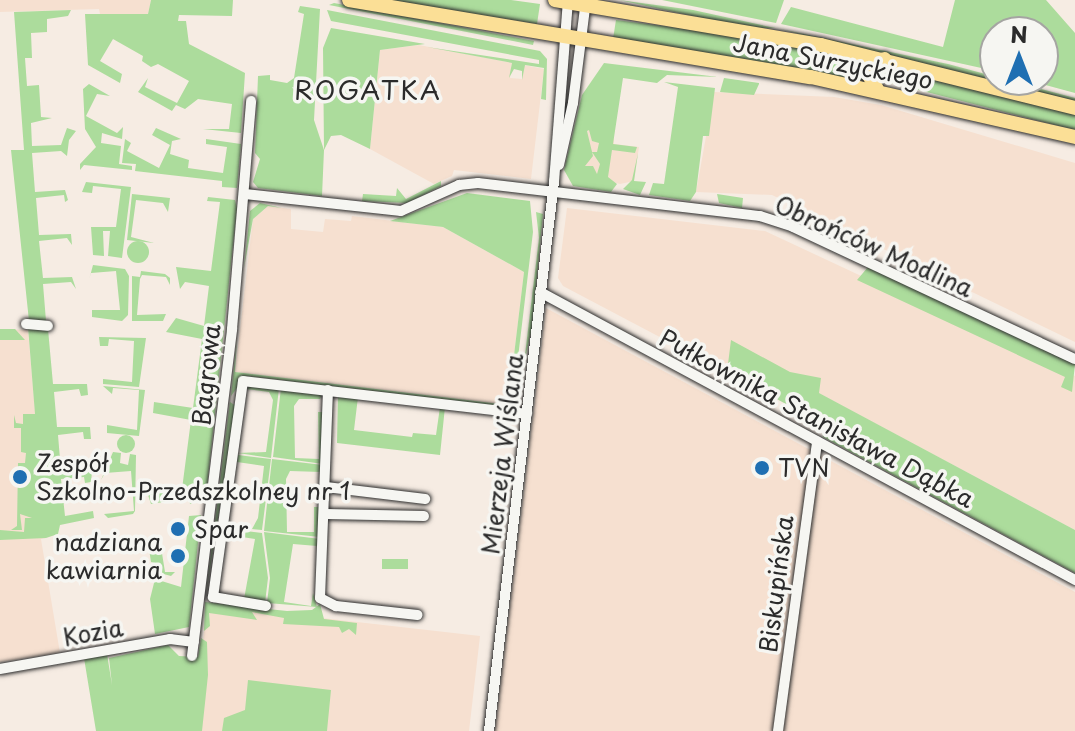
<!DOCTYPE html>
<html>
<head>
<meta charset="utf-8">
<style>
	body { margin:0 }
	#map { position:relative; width:1075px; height:731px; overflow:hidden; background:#f6ece3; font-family:"Playpen Sans",sans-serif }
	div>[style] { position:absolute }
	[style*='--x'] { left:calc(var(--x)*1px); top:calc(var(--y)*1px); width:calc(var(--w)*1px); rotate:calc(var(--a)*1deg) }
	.built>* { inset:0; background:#f6e0d0 }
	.green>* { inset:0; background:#acdc9c }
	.round { border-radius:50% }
	.roads { filter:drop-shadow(0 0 2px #2b2b2b) drop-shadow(0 0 2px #2b2b2b) }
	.minor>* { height:10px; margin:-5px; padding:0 5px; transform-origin:5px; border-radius:5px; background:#f6f6f2 }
	.major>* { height:14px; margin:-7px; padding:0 7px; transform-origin:7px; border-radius:7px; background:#fbdf96 }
	.dots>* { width:22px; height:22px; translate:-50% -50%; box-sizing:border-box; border:4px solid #f6f6f2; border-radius:50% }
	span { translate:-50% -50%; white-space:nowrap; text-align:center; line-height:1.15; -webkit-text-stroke:7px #f6f6f2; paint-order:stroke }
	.street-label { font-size:24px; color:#2b2b2b }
	.poi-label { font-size:24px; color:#2b2b2b }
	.left { translate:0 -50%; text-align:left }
	.right { translate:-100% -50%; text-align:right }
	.neighbourhood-label { font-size:26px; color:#2b2b2b; letter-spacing:2px }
	.north { position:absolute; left:979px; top:16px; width:80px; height:80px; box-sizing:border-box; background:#f6f6f2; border:2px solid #a5a5a2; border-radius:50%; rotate:0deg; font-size:22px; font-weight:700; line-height:32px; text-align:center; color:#2b2b2b }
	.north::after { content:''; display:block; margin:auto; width:28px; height:36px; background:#1f6fb2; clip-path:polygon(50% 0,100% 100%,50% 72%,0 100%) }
</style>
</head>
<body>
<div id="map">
	<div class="built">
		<i style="clip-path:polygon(0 0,151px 0,148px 14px,100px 14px,99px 9px,0 12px)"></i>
		<i style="clip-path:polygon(419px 45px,512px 63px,510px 78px,522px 79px,524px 65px,544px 69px,531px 179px,454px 170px,452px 176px,434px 184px,370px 149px,380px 50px)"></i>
		<i style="clip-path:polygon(714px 92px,834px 97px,881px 105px,1075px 163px,1075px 342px,772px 195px,696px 192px)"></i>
		<i style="clip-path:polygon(588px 125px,614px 138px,614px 144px,639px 147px,634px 181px,620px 184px,581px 174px)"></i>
		<i style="clip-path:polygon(268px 206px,291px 209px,291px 229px,323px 232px,325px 219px,351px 221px,352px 216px,443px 227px,524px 272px,508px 405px,235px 372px,253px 219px)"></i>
		<i style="clip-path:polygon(567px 208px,765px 231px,1075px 376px,1075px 530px,820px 394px,817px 420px,563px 286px,558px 278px)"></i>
		<i style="clip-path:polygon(546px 308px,1075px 592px,1075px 731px,495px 731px)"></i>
		<i style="clip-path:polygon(0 329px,28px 330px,46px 538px,41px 539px,60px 653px,0 662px)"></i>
		<i style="clip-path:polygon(207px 605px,480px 636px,469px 731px,193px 731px)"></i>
	</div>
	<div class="green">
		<i style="clip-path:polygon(151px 0,233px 0,232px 16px,179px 15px,178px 21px,186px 21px,189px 44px,245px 73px,241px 133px,203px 129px,229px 129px,232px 104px,198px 99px,185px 109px,176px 105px,172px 111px,138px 92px,148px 78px,145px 87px,177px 103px,189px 81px,158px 64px,151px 67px,142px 61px,143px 56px,113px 39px,100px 61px,122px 74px,120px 83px,88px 65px,85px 14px,148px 14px)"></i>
		<i style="clip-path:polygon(383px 0,511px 0,540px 4px,537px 24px)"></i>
		<i style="clip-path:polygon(619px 0,693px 10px,775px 28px,748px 28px)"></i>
		<i style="clip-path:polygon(662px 0,784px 0,776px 23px)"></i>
		<i style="clip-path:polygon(955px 0,1046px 0,1075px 33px,1075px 93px,1027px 80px,1043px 80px,1043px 32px,995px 32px,995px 71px,781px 24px,791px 7px,943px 47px)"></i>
		<i style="clip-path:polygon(334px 3px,534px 41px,533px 45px,329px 5px)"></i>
		<i style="clip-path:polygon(300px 6px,320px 9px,314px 120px,324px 150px,323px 48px,331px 28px,425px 44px,380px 50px,370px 149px,341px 135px,331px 136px,324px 150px,322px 196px,258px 188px,253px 182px,260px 159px,255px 153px,258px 76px,270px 75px,270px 80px,287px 83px,294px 78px,304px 14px,298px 12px)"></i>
		<i style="clip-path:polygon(71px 10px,68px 16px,47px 19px,47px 32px,31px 33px,32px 58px,25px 58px,27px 86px,39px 85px,41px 117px,52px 118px,31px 123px,32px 146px,61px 145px,67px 128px,76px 131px,69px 140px,67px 156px,61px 151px,32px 153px,35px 192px,65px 190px,68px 200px,65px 202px,64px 195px,36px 198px,39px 235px,71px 234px,72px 245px,67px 238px,39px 241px,43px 278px,72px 277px,76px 289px,71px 282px,43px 284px,46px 321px,29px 321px,11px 150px,24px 150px,14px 12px)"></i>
		<i style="clip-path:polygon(327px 10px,540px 51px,547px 59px,546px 100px,541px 99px,544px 68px,525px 65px,522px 80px,522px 71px,514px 69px,509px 78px,512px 63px,427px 47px,539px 64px,539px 60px,331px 21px)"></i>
		<i style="clip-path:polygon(616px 20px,750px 37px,867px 59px,862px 80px,613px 39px)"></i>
		<i style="clip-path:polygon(780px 29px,948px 64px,1075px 98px,1075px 103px)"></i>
		<i style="clip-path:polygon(evenodd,604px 63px,718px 77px,667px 75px,657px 83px,623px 78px,613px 144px,637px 147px,635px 153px,612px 150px,608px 177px,617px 184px,611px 192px,573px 186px,564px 170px,582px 95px,604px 63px,589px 130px,592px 141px,599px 143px,597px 152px,592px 152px,600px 164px,597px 174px,593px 166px,585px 166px,593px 156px,587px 131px,589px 130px)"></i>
		<i style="clip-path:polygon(878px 66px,1075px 112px,1075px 130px,876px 79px,871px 71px)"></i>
		<i style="clip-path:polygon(724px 78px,759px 83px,759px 84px,754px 95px,720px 92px)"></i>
		<i style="clip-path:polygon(664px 82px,715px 88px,709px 136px,703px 136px,696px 192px,690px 201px,649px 195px,653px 183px,664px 184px,678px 87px)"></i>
		<i style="clip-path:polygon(89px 84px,110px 96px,97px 94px,86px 116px,117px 133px,123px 127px,122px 139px,102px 133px,101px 143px,121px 146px,119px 164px,132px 166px,132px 170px,84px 165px,80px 170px,80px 164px,96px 147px,85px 129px,83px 89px)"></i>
		<i style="clip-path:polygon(156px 128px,181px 139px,172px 141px,170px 154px,189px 160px,188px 168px,223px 173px,227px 147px,206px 144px,206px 139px,241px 144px,237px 188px,222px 187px,222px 181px,135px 171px,136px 164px,122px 163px,125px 139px,131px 143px,127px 151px,159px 168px,170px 145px,152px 135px)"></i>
		<i style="clip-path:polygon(638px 153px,634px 181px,646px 182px,640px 195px,623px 189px,632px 180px)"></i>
		<i style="clip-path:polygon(441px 181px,441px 186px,407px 203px,362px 201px,363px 194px,396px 196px,397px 188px,406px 199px)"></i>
		<i style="clip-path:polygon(86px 182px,131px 187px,122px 258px,108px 256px,110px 231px,103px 231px,104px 256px,93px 255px,91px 227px,116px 227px,121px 189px,93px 186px,92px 193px,82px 192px)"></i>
		<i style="clip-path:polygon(467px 193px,530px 201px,533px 232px,512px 408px,246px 376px,231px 396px,237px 338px,235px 372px,508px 405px,524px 272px,443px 227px,390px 221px)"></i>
		<i style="clip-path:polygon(132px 194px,170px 198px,168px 212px,163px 203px,136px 200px,131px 237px,154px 243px,127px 240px)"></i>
		<i style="clip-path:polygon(717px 194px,743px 198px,742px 208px,719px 203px)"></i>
		<i style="clip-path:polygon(208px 197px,235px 200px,237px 208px,206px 497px,190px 504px,189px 498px,151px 504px,144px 483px,182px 489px,191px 420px,153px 413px,154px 402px,193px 408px,202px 339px,166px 332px,176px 318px,204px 326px,209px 286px,185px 282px,180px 289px,176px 267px,211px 271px,220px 202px,207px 201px)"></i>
		<i style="clip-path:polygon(260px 203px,282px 208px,268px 206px,253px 219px,244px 268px,250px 211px)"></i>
		<i style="clip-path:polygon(536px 212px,543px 214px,532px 328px,524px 363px,539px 238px)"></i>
		<i class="round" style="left:127px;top:241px;width:22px;height:22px"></i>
		<i style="clip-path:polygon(93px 265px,125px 269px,129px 276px,128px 315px,122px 321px,92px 317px,92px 310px,120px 310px,116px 271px,91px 273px,89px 280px)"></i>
		<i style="clip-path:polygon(868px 267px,1075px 364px,1072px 392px,1061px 387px,1065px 377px,857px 280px)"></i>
		<i style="clip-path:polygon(141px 271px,165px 274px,170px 278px,170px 285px,166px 277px,142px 275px,140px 279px,137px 315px,166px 314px,163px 321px,132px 321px,132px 276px,140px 277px)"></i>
		<i style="clip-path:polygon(28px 327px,48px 329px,53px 384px,87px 384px,88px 395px,81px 396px,79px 389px,54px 392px,57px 427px,90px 427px,91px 439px,84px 439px,83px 432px,58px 435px,61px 471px,92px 472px,91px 482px,85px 483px,84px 477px,61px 479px,65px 516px,93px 511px,94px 518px,60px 525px,58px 534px,46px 538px,0 540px,0 530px,24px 532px,25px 518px,32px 518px,20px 514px,22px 530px,11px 530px,17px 526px,18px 463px,25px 463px,26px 453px,21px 452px,21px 428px,14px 428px,14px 415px,16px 423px,23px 424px,23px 414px,35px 414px)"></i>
		<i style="clip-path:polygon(0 329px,15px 329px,25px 340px,0 340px)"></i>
		<i style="clip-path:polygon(99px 337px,146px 338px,139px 387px,103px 384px,103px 379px,132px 382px,134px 341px,109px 339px,108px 346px,100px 346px)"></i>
		<i style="clip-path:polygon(731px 340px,790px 372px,821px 378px,819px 393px,1075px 530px,1075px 573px,823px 437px,821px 423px,727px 372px)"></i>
		<i style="clip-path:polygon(252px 384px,279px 388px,271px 458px,238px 453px,266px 452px,273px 400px,269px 392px,247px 389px)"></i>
		<i style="clip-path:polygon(103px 386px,145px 390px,139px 436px,107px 433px,107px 425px,137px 430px,139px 390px,113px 388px,112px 394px)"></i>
		<i style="clip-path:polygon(281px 388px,322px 394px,320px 399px,299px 399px,294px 406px,295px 458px,319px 459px,318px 412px,324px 412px,323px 464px,273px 457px)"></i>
		<i style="clip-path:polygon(338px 394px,358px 397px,354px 430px,412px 437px,413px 433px,436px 435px,440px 407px,445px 407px,440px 455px,337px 443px)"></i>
		<i style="clip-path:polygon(230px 402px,236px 406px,206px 594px)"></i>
		<i class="round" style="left:117px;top:435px;width:18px;height:18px"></i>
		<i style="clip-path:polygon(113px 452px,121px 453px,120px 463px,128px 465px,130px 454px,136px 455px,135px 511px,133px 514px,108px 518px,104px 514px,134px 511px,131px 471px,105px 473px,101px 480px)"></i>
		<i style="clip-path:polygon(238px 455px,271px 459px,262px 530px,252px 529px,258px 518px,264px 466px,237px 462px)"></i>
		<i style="clip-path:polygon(272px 459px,323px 465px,321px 472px,290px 471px,286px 479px,287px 532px,314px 532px,314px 507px,321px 507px,320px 537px,264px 531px)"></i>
		<i style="clip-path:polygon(201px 515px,189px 627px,155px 634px,150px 599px,155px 579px,181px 587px,189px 516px)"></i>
		<i style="clip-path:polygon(229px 529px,262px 533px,268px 578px,265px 603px,244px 599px,255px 539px,229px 535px)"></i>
		<i style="clip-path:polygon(264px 532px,320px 539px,317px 546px,293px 544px,284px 602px,311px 606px,313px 593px,317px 607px,267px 603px,270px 578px)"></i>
		<i style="clip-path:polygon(161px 547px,165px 572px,175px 572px,171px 576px,156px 572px,160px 565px,151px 562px,149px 549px)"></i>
		<i style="clip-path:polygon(382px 559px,408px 559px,408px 569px,382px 569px)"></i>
		<i style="clip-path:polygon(205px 602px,287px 611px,312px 610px,320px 604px,324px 619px,357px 623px,356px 635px,349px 629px,342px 633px,339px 627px,283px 624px,284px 618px,252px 612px,257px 620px,209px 613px,210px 626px,204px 631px)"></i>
		<i style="clip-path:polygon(201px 638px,207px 642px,208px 675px,202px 731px,96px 731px,84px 658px,107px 654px,112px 685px,109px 658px,168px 645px,179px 656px,198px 657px)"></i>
		<i style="clip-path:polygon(248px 680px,331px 690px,327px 731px,222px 731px,224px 718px,245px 710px)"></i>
	</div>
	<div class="roads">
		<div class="minor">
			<i style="--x:559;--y:165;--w:64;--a:-77.3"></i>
			<i style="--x:573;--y:103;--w:104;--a:-82.8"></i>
			<i style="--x:245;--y:194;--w:157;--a:6.2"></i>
			<i style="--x:401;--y:211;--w:64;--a:-24.1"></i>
			<i style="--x:459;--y:185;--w:19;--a:-6"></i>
			<i style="--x:478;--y:183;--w:284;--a:6.7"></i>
			<i style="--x:760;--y:216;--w:35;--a:18"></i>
			<i style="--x:793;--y:227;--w:311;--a:25.1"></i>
			<i style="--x:540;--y:292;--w:608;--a:28.29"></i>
			<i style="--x:26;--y:324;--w:22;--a:5"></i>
			<i style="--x:328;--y:390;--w:208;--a:92.2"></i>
			<i style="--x:320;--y:598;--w:18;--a:27"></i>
			<i style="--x:336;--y:606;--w:82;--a:6.3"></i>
			<i style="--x:326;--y:487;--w:100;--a:6.9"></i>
			<i style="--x:326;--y:514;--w:98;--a:1.2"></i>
			<i style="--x:266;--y:606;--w:54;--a:-170.4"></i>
			<i style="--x:213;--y:597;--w:218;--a:-82.1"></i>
			<i style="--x:243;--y:381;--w:286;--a:6.6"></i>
			<i style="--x:192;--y:656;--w:329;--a:-83"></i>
			<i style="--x:232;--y:329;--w:229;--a:-85.2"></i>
			<i style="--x:0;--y:669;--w:173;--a:-10"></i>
			<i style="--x:170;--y:639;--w:24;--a:7"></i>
			<i style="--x:489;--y:731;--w:553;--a:-83.25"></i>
			<i style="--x:554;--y:182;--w:183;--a:-85.6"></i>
			<i style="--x:778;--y:731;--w:292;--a:-82.3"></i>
		</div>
		<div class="major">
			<i style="--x:349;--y:0;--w:468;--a:9.5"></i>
			<i style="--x:811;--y:77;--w:271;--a:12.8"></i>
			<i style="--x:555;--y:0;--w:270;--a:9.6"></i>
			<i style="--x:821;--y:45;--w:262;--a:13.9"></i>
			<i style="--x:877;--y:89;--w:21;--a:-121"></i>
			<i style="--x:866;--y:71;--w:11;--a:-56"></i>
			<i style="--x:872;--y:62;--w:13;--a:-13"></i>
		</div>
	</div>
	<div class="dots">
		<i style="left:762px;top:468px;background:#1f6fb2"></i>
		<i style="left:20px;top:477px;background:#1f6fb2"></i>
		<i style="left:178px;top:529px;background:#1f6fb2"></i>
		<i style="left:178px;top:556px;background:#1f6fb2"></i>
	</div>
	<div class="street-label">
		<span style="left:833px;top:61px;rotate:11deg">Jana Surzyckiego</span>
		<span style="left:874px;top:246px;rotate:24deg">Obrońców Modlina</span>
		<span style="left:206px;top:375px;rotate:-84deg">Bagrowa</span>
		<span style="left:817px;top:418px;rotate:28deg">Pułkownika Stanisława Dąbka</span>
		<span style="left:502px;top:454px;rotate:-83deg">Mierzeja Wiślana</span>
		<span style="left:776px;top:584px;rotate:-83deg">Biskupińska</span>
		<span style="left:93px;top:632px;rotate:-10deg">Kozia</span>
	</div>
	<div class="poi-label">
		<span class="left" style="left:36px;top:477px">Zespół<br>Szkolno-Przedszkolney nr 1</span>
		<span class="left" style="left:778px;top:468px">TVN</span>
		<span class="left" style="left:194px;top:529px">Spar</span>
		<span class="right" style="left:162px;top:556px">nadziana<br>kawiarnia</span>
	</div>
	<div class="neighbourhood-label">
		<span style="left:368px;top:90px">ROGATKA</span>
	</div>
	<div class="north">N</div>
</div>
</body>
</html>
